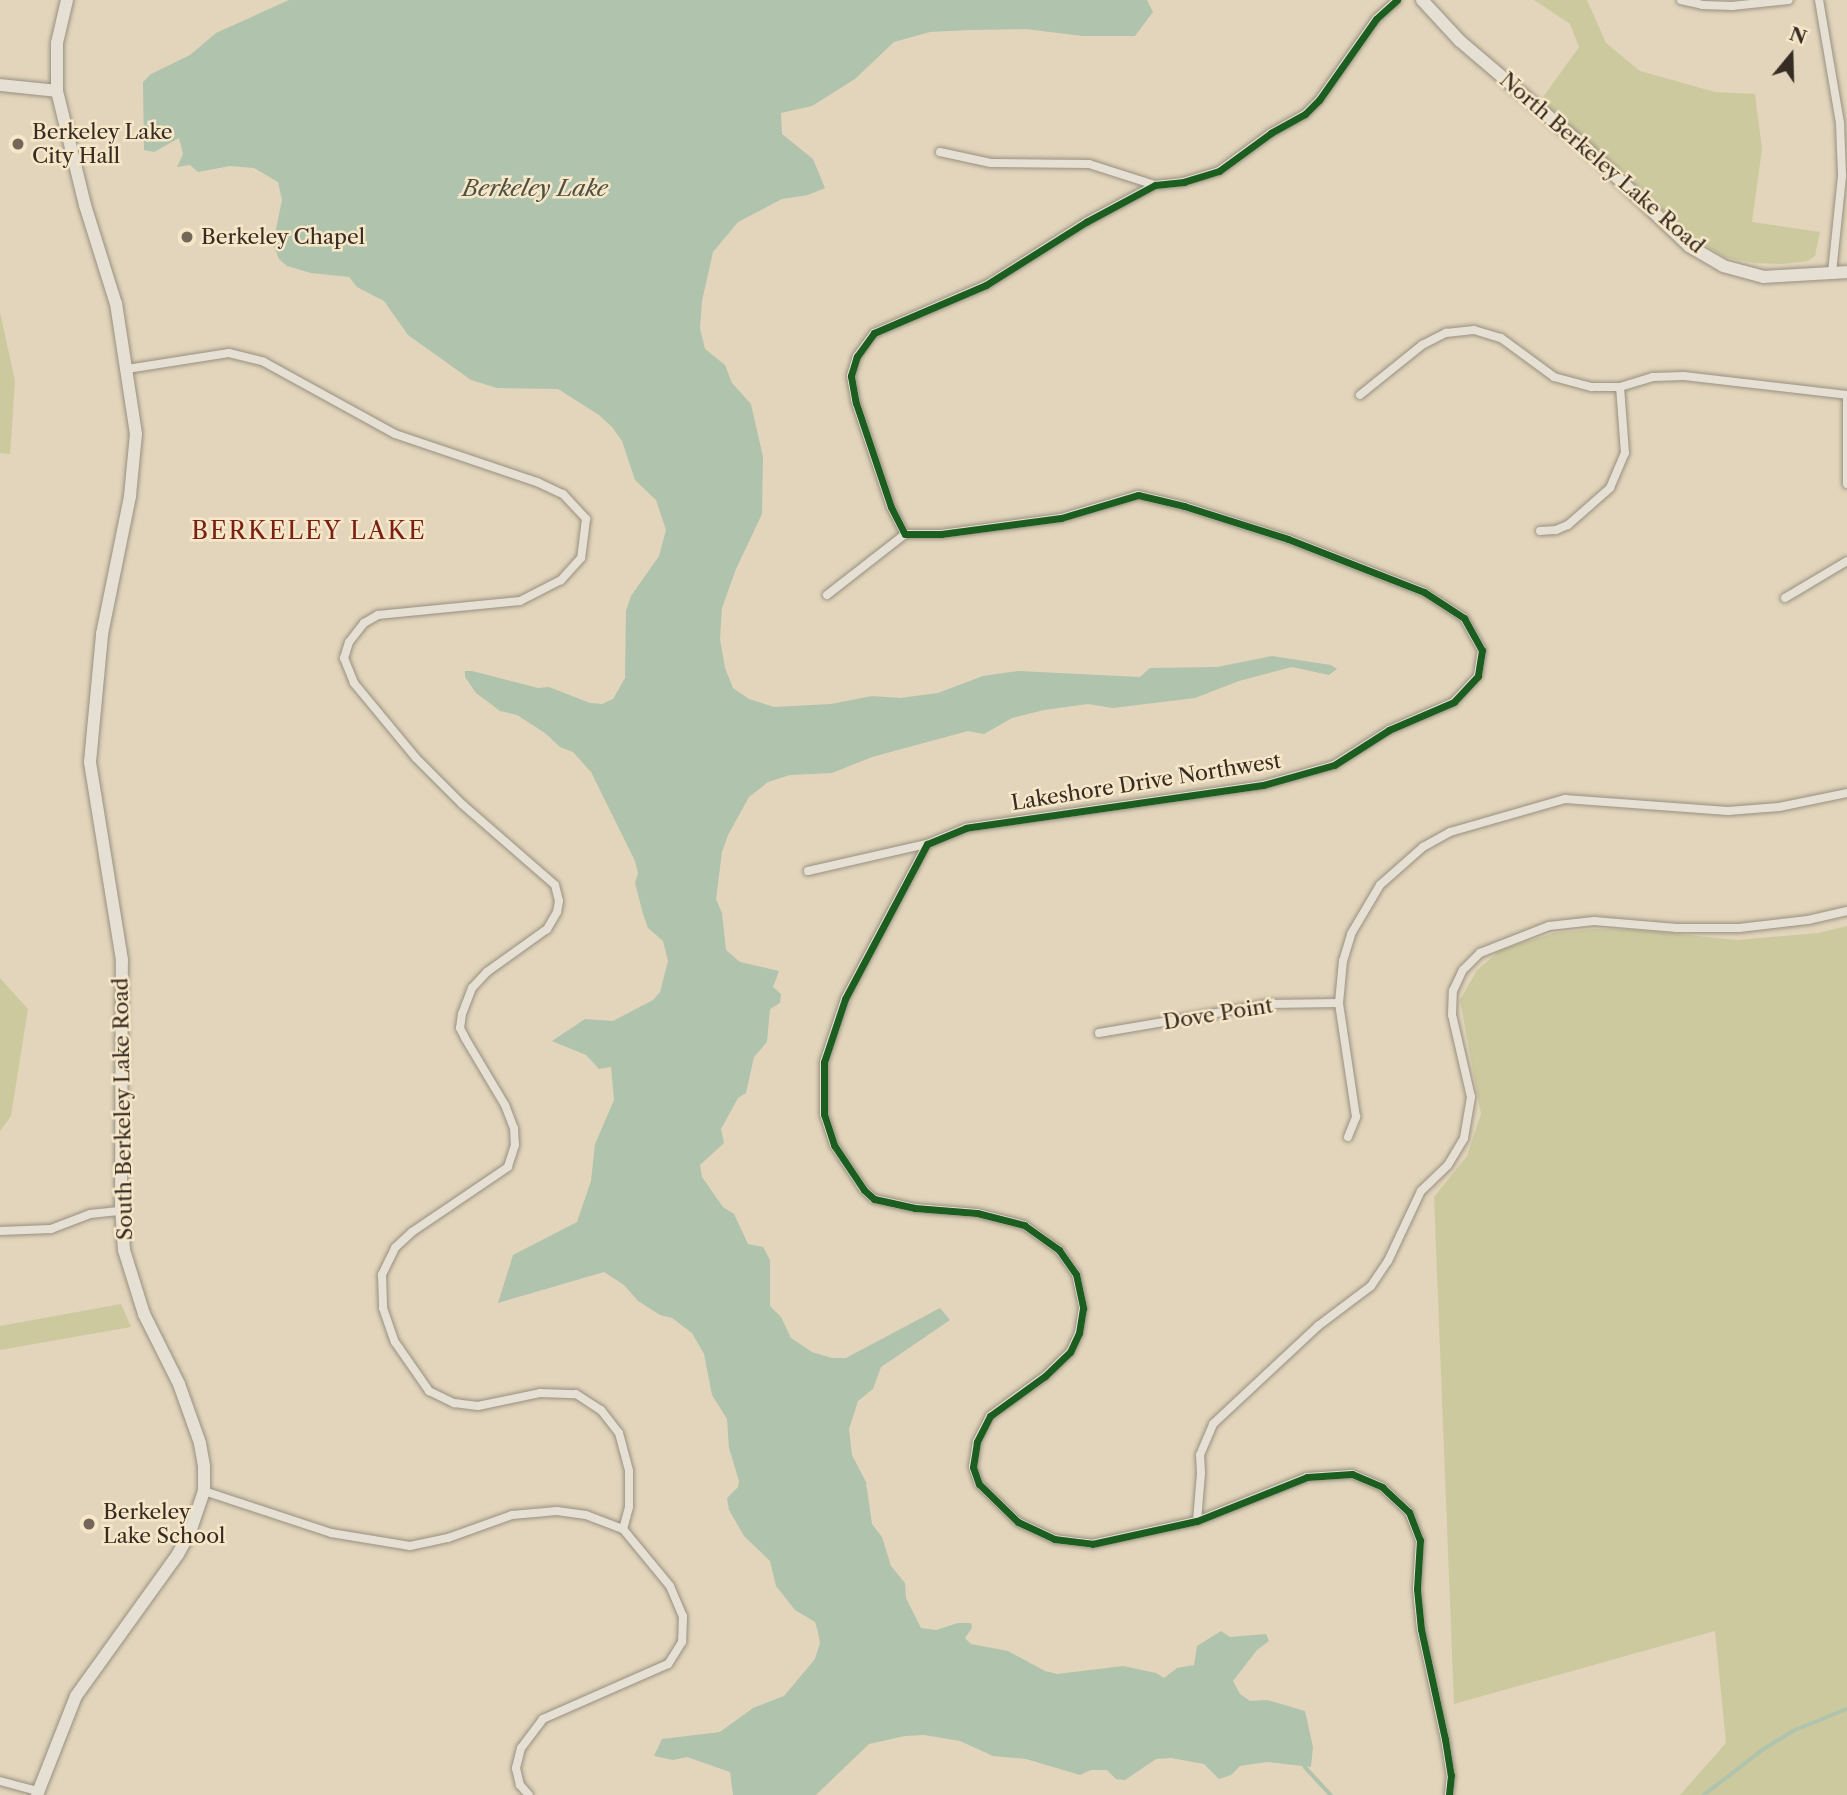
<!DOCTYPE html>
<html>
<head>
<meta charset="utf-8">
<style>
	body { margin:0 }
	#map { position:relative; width:1847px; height:1795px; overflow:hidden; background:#e2d5bb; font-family:"Libre Caslon Text",serif }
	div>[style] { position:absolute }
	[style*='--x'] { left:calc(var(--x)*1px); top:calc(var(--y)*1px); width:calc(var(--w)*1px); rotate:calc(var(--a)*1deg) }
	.green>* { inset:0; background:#cdc99f }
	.water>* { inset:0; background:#b0c3ad }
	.stream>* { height:3.5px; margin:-1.75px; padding:0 1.75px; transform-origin:1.75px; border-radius:1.75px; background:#b0c3ad }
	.roads { filter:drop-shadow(0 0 2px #989080) drop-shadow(0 0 2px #989080) }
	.street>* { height:8px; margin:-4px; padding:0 4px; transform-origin:4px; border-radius:4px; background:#e6e0d4 }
	.secondary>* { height:12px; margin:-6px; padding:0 6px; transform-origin:6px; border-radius:6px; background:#e6e0d4 }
	.cycleway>* { height:7px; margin:-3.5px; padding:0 3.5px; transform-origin:3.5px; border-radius:3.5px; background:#1b5e20 }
	.dots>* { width:19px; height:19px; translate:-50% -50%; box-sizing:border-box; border:4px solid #f6e7c9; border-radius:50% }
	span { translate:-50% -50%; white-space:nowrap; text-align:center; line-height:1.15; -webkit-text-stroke:5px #f6e7c9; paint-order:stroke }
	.poi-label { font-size:21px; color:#372c24 }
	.left { translate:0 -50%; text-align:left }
	.street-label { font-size:21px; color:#372c24 }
	.water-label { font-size:23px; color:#505045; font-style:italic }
	.quarter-label { font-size:24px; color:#7a1f14; letter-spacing:2px }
	.north { position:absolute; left:1756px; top:21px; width:70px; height:70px; -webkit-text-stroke:5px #f6e7c9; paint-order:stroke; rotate:19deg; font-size:19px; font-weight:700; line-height:28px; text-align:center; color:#372c24 }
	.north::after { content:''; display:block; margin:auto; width:24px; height:32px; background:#372c24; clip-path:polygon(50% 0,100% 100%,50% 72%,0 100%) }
</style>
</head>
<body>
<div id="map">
	<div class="green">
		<i style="clip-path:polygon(1534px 0,1587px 0,1606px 43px,1640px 71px,1715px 92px,1755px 94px,1762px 149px,1752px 222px,1820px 232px,1815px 256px,1808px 261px,1783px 264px,1754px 263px,1725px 257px,1696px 240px,1541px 100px,1579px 47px,1570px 24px)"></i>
		<i style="clip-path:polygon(0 312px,15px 381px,10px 454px,0 453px)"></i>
		<i style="clip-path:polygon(1847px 926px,1847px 1795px,1680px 1795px,1726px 1743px,1715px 1631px,1454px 1704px,1434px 1197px,1467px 1156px,1481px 1114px,1460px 1000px,1477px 970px,1502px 949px,1555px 933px,1593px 929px,1638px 930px,1737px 940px,1818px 933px)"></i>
		<i style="clip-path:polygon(0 978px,28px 1009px,11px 1116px,0 1131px)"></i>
		<i style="clip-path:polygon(121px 1304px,131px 1327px,0 1350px,0 1326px)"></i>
	</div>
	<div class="water">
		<i style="clip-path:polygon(289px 0,1147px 0,1153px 12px,1135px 36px,1083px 36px,1025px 29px,970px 30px,930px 32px,894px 42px,855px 79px,812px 106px,781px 113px,782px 134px,813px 159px,825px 188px,808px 195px,782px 199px,738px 222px,713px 252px,702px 301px,700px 328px,705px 349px,725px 365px,732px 383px,751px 404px,763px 457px,762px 514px,736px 569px,722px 608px,720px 639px,725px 668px,733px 688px,749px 699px,774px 707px,831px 704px,872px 696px,900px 698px,938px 693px,983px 676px,1018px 671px,1140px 677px,1150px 668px,1217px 667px,1272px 656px,1331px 665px,1337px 669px,1329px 675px,1292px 667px,1239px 681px,1195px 698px,1113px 708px,1088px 704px,1044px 710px,1012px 718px,984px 734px,968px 731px,872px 757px,832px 773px,790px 775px,768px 782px,749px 797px,728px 835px,722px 852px,716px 899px,722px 913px,726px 950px,740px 962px,779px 971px,773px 987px,781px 994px,780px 1003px,770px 1009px,767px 1042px,754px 1057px,746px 1093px,738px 1098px,721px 1129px,724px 1143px,700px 1165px,702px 1177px,723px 1207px,734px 1214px,748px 1244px,763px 1247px,770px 1260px,770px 1306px,781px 1317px,791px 1338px,812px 1352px,832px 1358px,846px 1358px,940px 1308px,950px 1320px,881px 1367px,873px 1389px,858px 1401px,849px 1429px,852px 1455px,866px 1482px,872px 1524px,882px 1537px,891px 1566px,905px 1583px,906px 1598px,921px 1628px,936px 1630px,958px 1623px,971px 1623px,972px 1628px,965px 1638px,971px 1644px,1008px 1651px,1045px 1671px,1057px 1674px,1123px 1666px,1156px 1673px,1164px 1678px,1177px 1668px,1194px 1665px,1197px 1646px,1221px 1631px,1230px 1637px,1266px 1634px,1269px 1641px,1257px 1650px,1233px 1681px,1240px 1694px,1250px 1701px,1267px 1700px,1305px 1711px,1313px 1747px,1311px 1767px,1267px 1762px,1240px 1766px,1231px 1775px,1219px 1779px,1204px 1764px,1171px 1758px,1156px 1759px,1125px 1780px,1116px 1779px,1107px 1770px,1091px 1770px,1080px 1775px,1026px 1759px,993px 1756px,960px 1741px,924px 1735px,905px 1736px,869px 1744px,816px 1795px,733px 1795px,730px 1772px,687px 1757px,673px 1760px,654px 1756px,662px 1739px,720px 1732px,753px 1708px,784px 1696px,815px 1659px,820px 1643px,818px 1632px,815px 1622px,795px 1610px,776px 1586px,770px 1561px,744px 1536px,729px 1510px,727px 1498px,738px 1487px,739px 1481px,729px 1448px,727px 1419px,712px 1395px,704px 1354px,692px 1333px,672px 1318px,660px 1315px,638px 1301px,624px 1285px,604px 1272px,498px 1303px,513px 1255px,577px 1222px,591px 1181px,595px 1144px,614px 1100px,611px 1067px,599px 1069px,586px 1055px,552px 1041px,585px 1019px,613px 1021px,653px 1000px,660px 992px,668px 961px,663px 941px,648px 928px,643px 914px,635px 883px,638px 873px,635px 861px,591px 772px,573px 752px,560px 747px,545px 733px,517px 715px,500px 711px,476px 693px,465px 677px,465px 671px,472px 671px,538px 688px,549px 687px,590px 703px,602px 704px,613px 699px,625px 678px,626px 611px,631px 596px,659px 556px,666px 530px,656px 500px,635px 480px,622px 441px,612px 427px,599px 415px,558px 389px,497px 388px,471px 380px,408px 335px,384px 301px,357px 287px,349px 277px,311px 273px,287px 266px,279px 259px,273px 243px,282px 200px,278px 182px,254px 168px,230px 166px,198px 172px,190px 165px,177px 167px,183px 154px,179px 138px,154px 152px,144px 150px,143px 82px,151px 74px,190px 55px,216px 33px)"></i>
	</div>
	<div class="stream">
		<i style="--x:1305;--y:1767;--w:38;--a:47"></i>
		<i style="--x:1704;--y:1795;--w:77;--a:-37.6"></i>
		<i style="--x:1765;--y:1748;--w:35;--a:-31"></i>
		<i style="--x:1795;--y:1730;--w:56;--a:-22"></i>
	</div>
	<div class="roads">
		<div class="street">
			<i style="--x:1397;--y:0;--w:28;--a:138"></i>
			<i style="--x:1376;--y:19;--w:99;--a:125.1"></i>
			<i style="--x:1319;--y:100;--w:20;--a:135"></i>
			<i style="--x:1305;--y:114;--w:39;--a:151"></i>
			<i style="--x:1271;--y:133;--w:64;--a:143.8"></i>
			<i style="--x:1219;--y:171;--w:37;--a:163"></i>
			<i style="--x:1184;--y:182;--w:29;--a:174"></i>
			<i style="--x:1155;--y:185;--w:78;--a:151.8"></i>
			<i style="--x:1086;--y:222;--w:118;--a:147.8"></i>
			<i style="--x:986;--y:285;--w:122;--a:156.8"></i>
			<i style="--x:874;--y:333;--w:29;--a:126"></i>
			<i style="--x:857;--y:356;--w:21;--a:107"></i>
			<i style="--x:851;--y:376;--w:27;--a:80"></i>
			<i style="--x:856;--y:403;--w:110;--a:71.4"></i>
			<i style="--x:891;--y:507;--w:30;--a:63"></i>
			<i style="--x:905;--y:534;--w:36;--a:0"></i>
			<i style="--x:941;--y:534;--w:121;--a:-7.6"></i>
			<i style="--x:1061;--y:518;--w:80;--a:-16.6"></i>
			<i style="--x:1138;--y:495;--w:47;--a:13.4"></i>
			<i style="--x:1184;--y:506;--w:109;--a:17.6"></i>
			<i style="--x:1288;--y:539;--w:146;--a:21.3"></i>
			<i style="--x:1424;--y:592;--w:48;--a:33"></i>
			<i style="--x:1464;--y:618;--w:37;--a:61"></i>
			<i style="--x:1482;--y:650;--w:26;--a:99"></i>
			<i style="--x:1478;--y:676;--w:35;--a:133"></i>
			<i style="--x:1454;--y:702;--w:71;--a:156.7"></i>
			<i style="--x:1389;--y:730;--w:65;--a:147.5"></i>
			<i style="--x:1334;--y:765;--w:74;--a:164.3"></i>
			<i style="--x:1263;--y:785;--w:300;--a:171.8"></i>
			<i style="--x:966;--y:828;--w:42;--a:157.7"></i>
			<i style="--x:927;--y:844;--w:175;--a:117.9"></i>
			<i style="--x:845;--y:999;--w:66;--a:108.4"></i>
			<i style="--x:824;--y:1062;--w:52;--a:90"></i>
			<i style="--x:824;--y:1114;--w:33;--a:72"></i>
			<i style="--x:834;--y:1145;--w:54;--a:56.3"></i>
			<i style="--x:864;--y:1190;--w:13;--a:42"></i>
			<i style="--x:874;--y:1199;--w:42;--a:12.4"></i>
			<i style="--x:915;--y:1208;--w:62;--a:4.6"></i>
			<i style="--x:977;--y:1213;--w:49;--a:14.3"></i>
			<i style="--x:1024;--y:1225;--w:43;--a:35.5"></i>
			<i style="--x:1059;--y:1250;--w:29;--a:55"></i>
			<i style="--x:1076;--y:1274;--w:35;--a:78"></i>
			<i style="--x:1083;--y:1308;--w:25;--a:99"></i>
			<i style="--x:1079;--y:1333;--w:21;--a:115"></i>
			<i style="--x:1070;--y:1352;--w:35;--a:136"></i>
			<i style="--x:1045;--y:1376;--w:68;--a:144"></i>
			<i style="--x:990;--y:1416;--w:29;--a:117"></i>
			<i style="--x:977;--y:1442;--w:25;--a:99"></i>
			<i style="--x:973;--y:1467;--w:18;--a:71"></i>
			<i style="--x:979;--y:1484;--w:54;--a:44.3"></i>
			<i style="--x:1018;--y:1522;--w:40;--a:25"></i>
			<i style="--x:1054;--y:1539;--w:38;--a:7"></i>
			<i style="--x:1092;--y:1544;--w:107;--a:-12.4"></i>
			<i style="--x:1197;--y:1521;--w:118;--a:-21.8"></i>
			<i style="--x:1307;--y:1477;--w:45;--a:-3.8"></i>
			<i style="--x:1352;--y:1474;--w:33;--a:23"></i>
			<i style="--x:1382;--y:1487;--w:37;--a:43"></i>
			<i style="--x:1409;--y:1512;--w:30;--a:69"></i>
			<i style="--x:1420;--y:1540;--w:49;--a:93.5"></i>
			<i style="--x:1417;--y:1589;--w:40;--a:84.3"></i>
			<i style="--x:1421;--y:1629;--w:113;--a:77.7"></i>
			<i style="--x:1445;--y:1739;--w:36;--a:81"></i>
			<i style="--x:1451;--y:1775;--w:20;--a:96"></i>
			<i style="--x:1681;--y:0;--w:22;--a:13"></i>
			<i style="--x:1702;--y:5;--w:30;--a:2"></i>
			<i style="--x:1732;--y:6;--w:57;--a:-6"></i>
			<i style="--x:1819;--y:0;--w:125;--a:80.3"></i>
			<i style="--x:1840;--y:123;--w:53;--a:87.8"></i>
			<i style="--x:1842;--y:176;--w:98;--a:95.9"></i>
			<i style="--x:940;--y:152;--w:52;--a:12.2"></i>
			<i style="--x:991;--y:163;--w:98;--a:0.6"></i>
			<i style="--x:1089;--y:164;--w:69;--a:17.7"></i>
			<i style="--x:127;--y:369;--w:103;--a:-8.9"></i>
			<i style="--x:229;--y:353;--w:36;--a:14"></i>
			<i style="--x:264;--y:362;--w:149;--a:28.8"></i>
			<i style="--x:395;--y:434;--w:150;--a:18.7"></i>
			<i style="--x:537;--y:482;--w:29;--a:25"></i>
			<i style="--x:563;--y:494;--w:34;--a:47"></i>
			<i style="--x:586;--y:519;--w:39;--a:97"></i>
			<i style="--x:581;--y:558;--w:30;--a:132"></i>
			<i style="--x:561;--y:580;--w:46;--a:152.9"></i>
			<i style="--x:520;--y:601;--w:143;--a:174.4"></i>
			<i style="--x:378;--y:615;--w:16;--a:150"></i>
			<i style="--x:364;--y:623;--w:24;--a:128"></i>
			<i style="--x:349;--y:642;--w:17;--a:107"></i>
			<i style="--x:344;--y:658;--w:27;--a:68"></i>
			<i style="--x:354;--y:683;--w:97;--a:50.4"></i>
			<i style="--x:416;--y:758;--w:65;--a:45"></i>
			<i style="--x:462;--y:804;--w:123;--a:41.1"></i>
			<i style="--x:555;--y:885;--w:16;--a:76"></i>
			<i style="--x:559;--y:901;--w:11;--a:100"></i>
			<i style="--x:557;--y:912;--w:20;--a:120"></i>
			<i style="--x:547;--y:929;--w:74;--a:144.4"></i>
			<i style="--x:487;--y:972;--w:22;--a:133"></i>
			<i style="--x:472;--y:988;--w:28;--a:111"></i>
			<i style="--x:462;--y:1014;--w:14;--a:98"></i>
			<i style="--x:460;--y:1028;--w:11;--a:63"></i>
			<i style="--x:465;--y:1038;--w:78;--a:59.2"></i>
			<i style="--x:505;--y:1105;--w:25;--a:69"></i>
			<i style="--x:514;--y:1128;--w:17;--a:87"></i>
			<i style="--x:515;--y:1145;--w:23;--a:108"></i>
			<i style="--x:508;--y:1167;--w:116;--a:145.9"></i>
			<i style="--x:412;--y:1232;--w:23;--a:137"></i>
			<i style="--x:395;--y:1248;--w:30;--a:116"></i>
			<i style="--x:382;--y:1275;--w:33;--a:88"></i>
			<i style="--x:383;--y:1308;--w:36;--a:71"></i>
			<i style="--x:395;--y:1342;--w:60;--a:55.2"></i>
			<i style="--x:429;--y:1391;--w:28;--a:26"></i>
			<i style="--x:454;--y:1403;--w:24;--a:7"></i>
			<i style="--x:478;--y:1406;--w:63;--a:-11.8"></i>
			<i style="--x:540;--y:1393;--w:36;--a:2"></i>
			<i style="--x:576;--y:1394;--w:30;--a:33"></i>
			<i style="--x:601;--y:1410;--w:29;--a:52"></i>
			<i style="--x:619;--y:1433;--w:39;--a:75"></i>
			<i style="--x:629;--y:1471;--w:36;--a:90"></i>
			<i style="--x:629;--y:1507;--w:23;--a:105"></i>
			<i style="--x:1360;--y:395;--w:80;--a:-38.9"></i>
			<i style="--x:1422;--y:345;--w:27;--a:-27"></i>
			<i style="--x:1446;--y:333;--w:28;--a:-6"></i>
			<i style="--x:1474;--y:330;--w:28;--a:17"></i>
			<i style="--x:1501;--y:338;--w:66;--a:36.3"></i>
			<i style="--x:1554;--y:377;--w:39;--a:15"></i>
			<i style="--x:1592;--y:387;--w:28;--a:0"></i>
			<i style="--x:1620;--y:387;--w:34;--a:-17"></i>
			<i style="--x:1653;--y:377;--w:31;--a:-2"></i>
			<i style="--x:1684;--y:376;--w:164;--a:6.6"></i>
			<i style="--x:1847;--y:396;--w:88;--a:90"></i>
			<i style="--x:1540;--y:531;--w:16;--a:-4"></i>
			<i style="--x:1556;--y:530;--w:13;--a:-23"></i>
			<i style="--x:1568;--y:525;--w:56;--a:-41.4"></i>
			<i style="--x:1610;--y:488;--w:38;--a:-67"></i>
			<i style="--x:1625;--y:453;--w:66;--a:-94.3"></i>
			<i style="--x:827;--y:595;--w:99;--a:-38"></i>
			<i style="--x:1785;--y:598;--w:72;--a:-30.8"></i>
			<i style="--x:808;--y:871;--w:122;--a:-12.8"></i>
			<i style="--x:1099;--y:1033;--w:171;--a:-9.7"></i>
			<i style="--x:1268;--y:1004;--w:71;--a:-0.8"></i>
			<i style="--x:1348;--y:1137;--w:22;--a:-68"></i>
			<i style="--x:1356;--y:1117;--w:115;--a:-98.5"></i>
			<i style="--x:1339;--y:1003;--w:42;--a:-84.6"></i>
			<i style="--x:1343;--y:961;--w:28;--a:-73"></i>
			<i style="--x:1351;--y:934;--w:57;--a:-59.4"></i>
			<i style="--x:1380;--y:885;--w:57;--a:-41.5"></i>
			<i style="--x:1423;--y:847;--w:31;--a:-29"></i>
			<i style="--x:1450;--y:832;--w:120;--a:-16"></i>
			<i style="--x:1565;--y:799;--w:163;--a:4.2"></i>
			<i style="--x:1728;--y:811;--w:51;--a:-4.5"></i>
			<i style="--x:1779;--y:807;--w:69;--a:-11.6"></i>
			<i style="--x:0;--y:1231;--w:51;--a:-2.2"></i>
			<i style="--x:51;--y:1229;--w:42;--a:-21"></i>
			<i style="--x:90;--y:1214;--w:31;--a:-6"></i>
			<i style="--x:204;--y:1491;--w:134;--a:18.3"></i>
			<i style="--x:331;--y:1533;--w:80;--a:9.3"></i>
			<i style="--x:410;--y:1546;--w:39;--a:-12"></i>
			<i style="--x:448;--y:1538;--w:68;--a:-19.8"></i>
			<i style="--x:512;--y:1515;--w:45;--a:-5.1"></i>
			<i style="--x:557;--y:1511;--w:29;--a:8"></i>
			<i style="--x:586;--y:1515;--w:40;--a:21"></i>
			<i style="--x:623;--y:1529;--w:74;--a:50.5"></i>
			<i style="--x:670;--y:1586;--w:33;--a:67"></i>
			<i style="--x:683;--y:1616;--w:26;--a:92"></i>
			<i style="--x:682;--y:1642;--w:26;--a:122"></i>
			<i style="--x:668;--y:1664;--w:137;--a:156.3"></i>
			<i style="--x:543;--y:1719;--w:36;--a:127"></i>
			<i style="--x:521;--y:1748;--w:21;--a:104"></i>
			<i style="--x:516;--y:1768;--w:17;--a:77"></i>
			<i style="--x:520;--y:1785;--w:13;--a:48"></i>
			<i style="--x:1197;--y:1521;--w:48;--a:-85.2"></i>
			<i style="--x:1201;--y:1473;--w:18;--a:-93"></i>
			<i style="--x:1200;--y:1455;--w:34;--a:-67"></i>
			<i style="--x:1213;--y:1424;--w:144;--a:-43"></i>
			<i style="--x:1318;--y:1326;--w:66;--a:-37"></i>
			<i style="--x:1371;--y:1286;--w:30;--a:-56"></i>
			<i style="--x:1388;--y:1261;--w:77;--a:-64.8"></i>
			<i style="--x:1421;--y:1191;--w:37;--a:-44"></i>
			<i style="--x:1448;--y:1165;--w:31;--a:-59"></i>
			<i style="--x:1464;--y:1138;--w:42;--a:-80.3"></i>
			<i style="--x:1471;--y:1097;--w:84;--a:-103"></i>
			<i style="--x:1452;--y:1015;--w:24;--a:-88"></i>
			<i style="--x:1453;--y:991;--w:23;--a:-65"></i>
			<i style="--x:1463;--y:970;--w:24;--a:-45"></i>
			<i style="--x:1480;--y:953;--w:74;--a:-21.4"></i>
			<i style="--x:1549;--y:926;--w:45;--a:-6.3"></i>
			<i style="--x:1594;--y:921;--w:83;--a:4.8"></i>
			<i style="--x:1677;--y:928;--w:62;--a:0"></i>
			<i style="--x:1739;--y:928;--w:69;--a:-6.6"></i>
			<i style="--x:1808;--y:920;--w:40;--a:-13"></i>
			<i style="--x:0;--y:1781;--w:39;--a:15"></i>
		</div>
		<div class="secondary">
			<i style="--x:1422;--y:0;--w:56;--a:47.2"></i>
			<i style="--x:1460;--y:41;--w:168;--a:40.4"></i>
			<i style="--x:1588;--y:150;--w:139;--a:43.5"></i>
			<i style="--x:1689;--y:246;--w:39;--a:30"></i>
			<i style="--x:1723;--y:266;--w:42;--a:15"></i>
			<i style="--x:1764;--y:277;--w:83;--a:-3.4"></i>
			<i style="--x:0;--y:85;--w:57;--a:6"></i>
			<i style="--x:37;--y:1795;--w:106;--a:-68.5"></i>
			<i style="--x:76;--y:1696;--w:175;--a:-54.3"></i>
			<i style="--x:178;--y:1554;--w:25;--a:-61"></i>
			<i style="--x:190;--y:1532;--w:43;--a:-71.1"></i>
			<i style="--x:204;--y:1491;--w:25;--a:-90"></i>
			<i style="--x:204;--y:1466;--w:23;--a:-100"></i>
			<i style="--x:200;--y:1443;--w:63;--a:-109.6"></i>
			<i style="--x:179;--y:1384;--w:78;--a:-116.6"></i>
			<i style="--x:144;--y:1314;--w:67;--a:-107.4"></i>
			<i style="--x:124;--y:1250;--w:39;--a:-94"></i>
			<i style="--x:121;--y:1211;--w:251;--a:-89.8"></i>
			<i style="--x:122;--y:960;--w:201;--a:-99.2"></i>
			<i style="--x:90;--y:762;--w:129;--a:-84.6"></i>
			<i style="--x:102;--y:634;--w:141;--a:-78.5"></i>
			<i style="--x:130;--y:496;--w:62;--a:-84.5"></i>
			<i style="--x:136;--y:434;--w:132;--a:-98.7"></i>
			<i style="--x:116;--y:304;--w:104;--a:-107.4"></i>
			<i style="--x:85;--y:205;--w:117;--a:-103.8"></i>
			<i style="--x:57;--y:91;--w:48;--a:-90"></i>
			<i style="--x:57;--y:43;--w:44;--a:-76.9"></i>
		</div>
	</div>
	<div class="cycleway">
		<i style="--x:1397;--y:0;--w:28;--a:138"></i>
		<i style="--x:1376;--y:19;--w:99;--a:125.1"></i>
		<i style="--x:1319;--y:100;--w:20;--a:135"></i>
		<i style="--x:1305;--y:114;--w:39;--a:151"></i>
		<i style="--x:1271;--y:133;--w:64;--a:143.8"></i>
		<i style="--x:1219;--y:171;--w:37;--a:163"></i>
		<i style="--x:1184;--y:182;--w:29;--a:174"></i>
		<i style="--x:1155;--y:185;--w:78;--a:151.8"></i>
		<i style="--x:1086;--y:222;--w:118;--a:147.8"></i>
		<i style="--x:986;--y:285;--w:122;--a:156.8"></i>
		<i style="--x:874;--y:333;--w:29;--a:126"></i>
		<i style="--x:857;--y:356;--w:21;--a:107"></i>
		<i style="--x:851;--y:376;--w:27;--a:80"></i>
		<i style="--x:856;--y:403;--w:110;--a:71.4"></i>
		<i style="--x:891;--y:507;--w:30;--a:63"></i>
		<i style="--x:905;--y:534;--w:36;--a:0"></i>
		<i style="--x:941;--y:534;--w:121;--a:-7.6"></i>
		<i style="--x:1061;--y:518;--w:80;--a:-16.6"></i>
		<i style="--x:1138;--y:495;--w:47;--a:13.4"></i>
		<i style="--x:1184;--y:506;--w:109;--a:17.6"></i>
		<i style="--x:1288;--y:539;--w:146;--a:21.3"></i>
		<i style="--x:1424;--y:592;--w:48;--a:33"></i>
		<i style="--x:1464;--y:618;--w:37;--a:61"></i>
		<i style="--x:1482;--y:650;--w:26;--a:99"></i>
		<i style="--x:1478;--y:676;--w:35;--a:133"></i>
		<i style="--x:1454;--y:702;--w:71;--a:156.7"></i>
		<i style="--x:1389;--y:730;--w:65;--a:147.5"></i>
		<i style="--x:1334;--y:765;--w:74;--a:164.3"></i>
		<i style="--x:1263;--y:785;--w:300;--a:171.8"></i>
		<i style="--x:966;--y:828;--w:42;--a:157.7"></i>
		<i style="--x:927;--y:844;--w:175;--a:117.9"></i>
		<i style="--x:845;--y:999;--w:66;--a:108.4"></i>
		<i style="--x:824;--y:1062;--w:52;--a:90"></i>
		<i style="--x:824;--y:1114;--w:33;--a:72"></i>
		<i style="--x:834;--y:1145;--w:54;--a:56.3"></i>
		<i style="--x:864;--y:1190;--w:13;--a:42"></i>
		<i style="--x:874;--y:1199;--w:42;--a:12.4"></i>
		<i style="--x:915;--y:1208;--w:62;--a:4.6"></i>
		<i style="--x:977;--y:1213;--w:49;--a:14.3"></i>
		<i style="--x:1024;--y:1225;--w:43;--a:35.5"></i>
		<i style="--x:1059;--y:1250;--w:29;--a:55"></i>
		<i style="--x:1076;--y:1274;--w:35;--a:78"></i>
		<i style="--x:1083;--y:1308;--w:25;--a:99"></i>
		<i style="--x:1079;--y:1333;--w:21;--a:115"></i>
		<i style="--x:1070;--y:1352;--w:35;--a:136"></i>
		<i style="--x:1045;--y:1376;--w:68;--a:144"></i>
		<i style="--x:990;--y:1416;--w:29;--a:117"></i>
		<i style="--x:977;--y:1442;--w:25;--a:99"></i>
		<i style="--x:973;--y:1467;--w:18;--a:71"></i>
		<i style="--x:979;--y:1484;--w:54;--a:44.3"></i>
		<i style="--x:1018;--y:1522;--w:40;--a:25"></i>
		<i style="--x:1054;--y:1539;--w:38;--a:7"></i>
		<i style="--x:1092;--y:1544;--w:107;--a:-12.4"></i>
		<i style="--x:1197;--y:1521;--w:118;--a:-21.8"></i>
		<i style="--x:1307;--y:1477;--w:45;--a:-3.8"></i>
		<i style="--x:1352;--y:1474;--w:33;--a:23"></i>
		<i style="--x:1382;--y:1487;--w:37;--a:43"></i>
		<i style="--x:1409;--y:1512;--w:30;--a:69"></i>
		<i style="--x:1420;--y:1540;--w:49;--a:93.5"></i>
		<i style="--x:1417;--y:1589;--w:40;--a:84.3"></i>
		<i style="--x:1421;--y:1629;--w:113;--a:77.7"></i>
		<i style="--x:1445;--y:1739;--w:36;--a:81"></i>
		<i style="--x:1451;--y:1775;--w:20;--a:96"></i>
	</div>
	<div class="dots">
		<i style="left:18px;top:144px;background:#736759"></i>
		<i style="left:187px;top:237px;background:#736759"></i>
		<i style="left:89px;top:1524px;background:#736759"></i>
	</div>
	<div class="poi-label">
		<span class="left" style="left:32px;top:144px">Berkeley Lake<br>City Hall</span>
		<span class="left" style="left:201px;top:237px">Berkeley Chapel</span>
		<span class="left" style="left:103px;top:1524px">Berkeley<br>Lake School</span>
	</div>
	<div class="street-label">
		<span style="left:1602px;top:163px;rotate:41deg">North Berkeley Lake Road</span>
		<span style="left:1146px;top:782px;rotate:-9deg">Lakeshore Drive Northwest</span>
		<span style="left:1218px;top:1014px;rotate:-9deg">Dove Point</span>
		<span style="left:123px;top:1109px;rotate:-91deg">South Berkeley Lake Road</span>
	</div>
	<div class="water-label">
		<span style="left:535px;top:188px">Berkeley Lake</span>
	</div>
	<div class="quarter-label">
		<span style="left:309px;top:531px">BERKELEY LAKE</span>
	</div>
	<div class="north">N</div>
</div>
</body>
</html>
